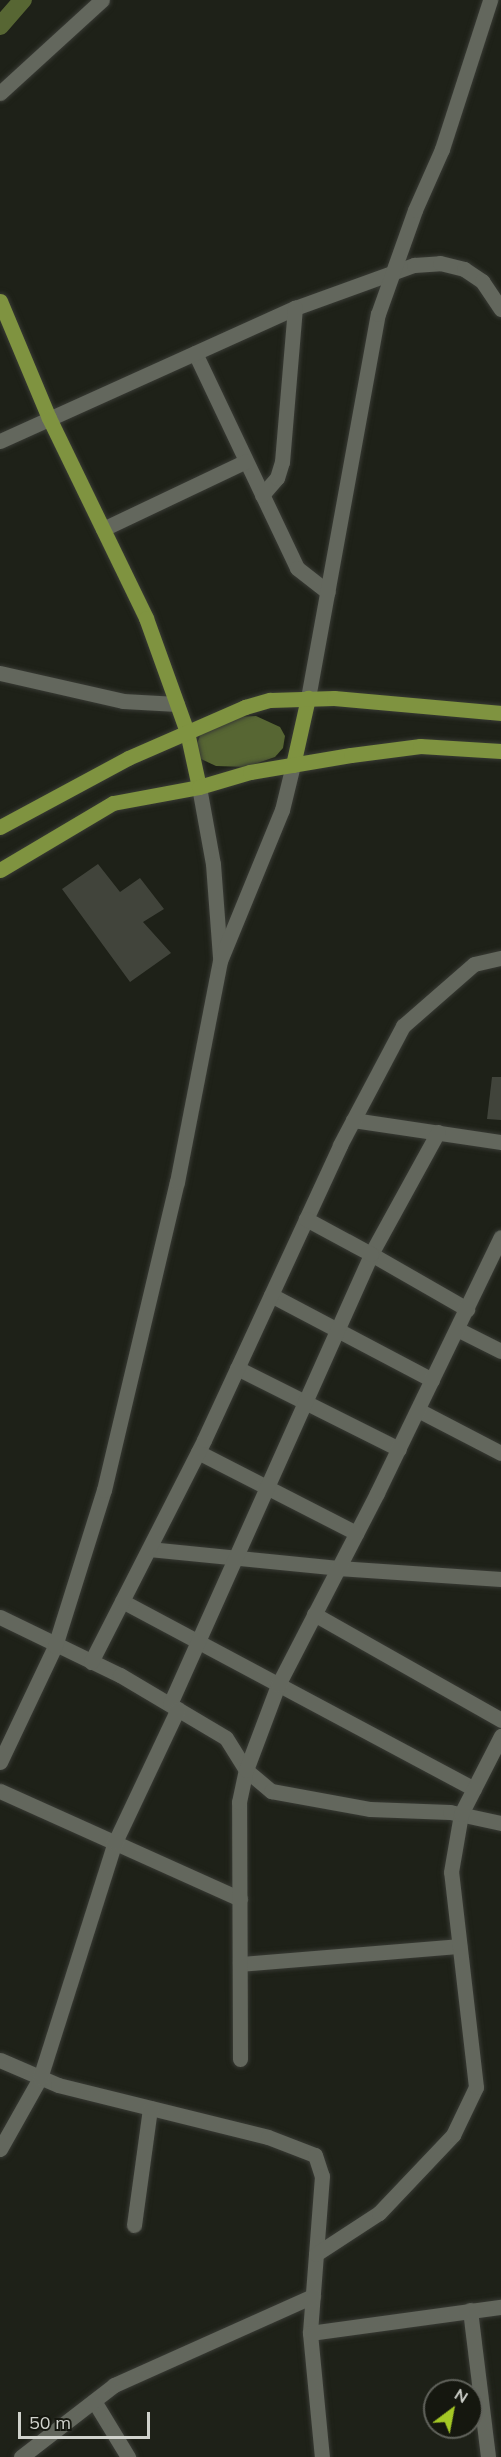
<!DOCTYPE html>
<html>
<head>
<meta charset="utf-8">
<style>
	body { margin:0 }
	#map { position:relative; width:501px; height:2457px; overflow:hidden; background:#1e2118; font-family:Mulish,sans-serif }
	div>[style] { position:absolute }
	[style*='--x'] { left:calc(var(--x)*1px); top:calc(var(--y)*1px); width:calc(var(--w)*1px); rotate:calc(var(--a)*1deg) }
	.water>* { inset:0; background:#576633 }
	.canal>* { height:18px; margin:-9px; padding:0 9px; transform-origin:9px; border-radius:9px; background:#576633 }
	.building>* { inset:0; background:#41443b }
	.roads { filter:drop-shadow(0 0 2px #383a34) drop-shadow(0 0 2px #383a34) }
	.minor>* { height:15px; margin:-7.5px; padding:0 7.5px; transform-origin:7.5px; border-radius:7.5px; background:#63675d }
	.major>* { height:15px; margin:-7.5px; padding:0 7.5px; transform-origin:7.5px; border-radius:7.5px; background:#7f9340 }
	span { translate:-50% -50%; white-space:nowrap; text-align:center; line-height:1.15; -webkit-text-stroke:6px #15170f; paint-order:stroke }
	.north { position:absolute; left:423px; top:2379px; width:60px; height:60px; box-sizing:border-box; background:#15170f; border:2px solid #60625b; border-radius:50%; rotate:32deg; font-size:16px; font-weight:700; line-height:24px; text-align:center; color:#d0d2cc }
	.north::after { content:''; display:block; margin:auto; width:21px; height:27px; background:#a4c825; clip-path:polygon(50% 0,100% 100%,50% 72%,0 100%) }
	.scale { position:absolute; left:18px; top:2412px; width:132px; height:27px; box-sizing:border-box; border:3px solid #d0d2cc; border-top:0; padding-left:8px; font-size:18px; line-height:21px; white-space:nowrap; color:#d0d2cc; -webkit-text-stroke:4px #15170f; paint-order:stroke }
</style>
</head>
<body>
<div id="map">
	<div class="water">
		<i style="clip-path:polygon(256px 716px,280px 727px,285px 736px,283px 748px,275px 757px,246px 767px,216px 766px,201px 759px,195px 749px,201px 733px,235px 717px)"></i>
	</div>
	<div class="canal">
		<i style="--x:0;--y:26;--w:35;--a:-49"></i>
	</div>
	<div class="building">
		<i style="clip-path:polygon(98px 864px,120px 892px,140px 878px,164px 909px,143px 922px,171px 953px,130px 982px,62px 889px)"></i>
		<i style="clip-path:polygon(492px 1077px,501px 1077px,501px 1120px,487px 1119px)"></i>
	</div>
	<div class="roads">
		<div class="minor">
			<i style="--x:0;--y:93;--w:138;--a:-42.4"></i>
			<i style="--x:195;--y:353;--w:238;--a:64.6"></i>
			<i style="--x:297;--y:568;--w:39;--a:38"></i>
			<i style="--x:0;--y:441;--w:324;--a:-24.3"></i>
			<i style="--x:295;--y:308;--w:127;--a:-19.9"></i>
			<i style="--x:414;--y:265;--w:26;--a:-4"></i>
			<i style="--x:440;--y:263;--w:25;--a:14"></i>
			<i style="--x:464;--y:269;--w:22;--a:34"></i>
			<i style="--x:482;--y:281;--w:34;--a:56"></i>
			<i style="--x:262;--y:495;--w:23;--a:-49"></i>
			<i style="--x:277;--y:478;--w:17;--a:-73"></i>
			<i style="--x:282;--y:462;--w:155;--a:-85.2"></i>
			<i style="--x:103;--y:529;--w:158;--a:-25.4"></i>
			<i style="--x:0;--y:673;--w:126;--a:12.8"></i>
			<i style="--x:123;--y:701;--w:54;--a:3.2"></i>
			<i style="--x:308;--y:698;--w:390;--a:-79.7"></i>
			<i style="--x:378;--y:314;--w:110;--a:-70.4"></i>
			<i style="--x:415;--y:210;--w:67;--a:-66.1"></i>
			<i style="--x:442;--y:149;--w:157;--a:-72.1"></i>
			<i style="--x:199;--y:787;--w:78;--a:79.7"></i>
			<i style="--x:213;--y:864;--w:94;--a:85.7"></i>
			<i style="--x:353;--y:1120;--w:150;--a:8.5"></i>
			<i style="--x:438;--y:1132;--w:139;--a:118.8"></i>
			<i style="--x:371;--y:1254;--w:111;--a:29.8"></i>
			<i style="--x:271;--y:1295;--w:182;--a:27.8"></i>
			<i style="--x:457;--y:1329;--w:49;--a:26.6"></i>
			<i style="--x:237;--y:1368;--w:181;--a:26.6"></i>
			<i style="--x:418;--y:1410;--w:93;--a:27.4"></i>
			<i style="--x:198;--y:1452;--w:178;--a:27.1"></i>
			<i style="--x:149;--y:1549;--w:190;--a:5.7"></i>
			<i style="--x:338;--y:1568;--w:163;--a:3.9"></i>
			<i style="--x:122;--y:1601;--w:399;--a:28.1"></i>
			<i style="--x:314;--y:1614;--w:215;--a:29.5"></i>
			<i style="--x:0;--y:1617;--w:133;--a:25.8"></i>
			<i style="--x:120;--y:1675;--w:123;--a:30.7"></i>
			<i style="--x:226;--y:1738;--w:38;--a:58"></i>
			<i style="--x:246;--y:1770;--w:33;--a:40"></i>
			<i style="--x:271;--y:1791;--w:101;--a:10.3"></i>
			<i style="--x:370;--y:1809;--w:80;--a:2.1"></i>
			<i style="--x:450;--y:1812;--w:52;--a:12.2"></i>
			<i style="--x:91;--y:1662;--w:249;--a:-63"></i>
			<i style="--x:204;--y:1440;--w:325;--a:-65.2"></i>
			<i style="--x:340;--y:1145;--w:135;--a:-62.1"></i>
			<i style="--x:403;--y:1026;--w:94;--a:-41.1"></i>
			<i style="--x:474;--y:964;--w:28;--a:-13"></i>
			<i style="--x:170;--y:1704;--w:493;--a:-65.9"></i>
			<i style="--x:371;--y:1254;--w:74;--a:-151.7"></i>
			<i style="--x:0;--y:1762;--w:128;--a:-64.6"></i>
			<i style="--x:55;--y:1646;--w:164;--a:-72.6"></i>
			<i style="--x:104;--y:1490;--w:317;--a:-76.7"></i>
			<i style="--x:177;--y:1182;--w:225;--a:-79"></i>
			<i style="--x:220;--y:961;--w:163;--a:-67.7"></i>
			<i style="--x:282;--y:810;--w:46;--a:-76.3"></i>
			<i style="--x:0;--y:1791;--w:263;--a:24.2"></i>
			<i style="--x:240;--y:1964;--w:220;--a:-4.7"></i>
			<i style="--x:240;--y:2059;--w:257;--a:-90.2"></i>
			<i style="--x:239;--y:1802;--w:33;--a:-78"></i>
			<i style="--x:246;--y:1770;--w:91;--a:-69.4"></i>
			<i style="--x:278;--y:1685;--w:216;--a:-62.7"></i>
			<i style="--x:377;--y:1493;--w:284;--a:-64.2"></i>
			<i style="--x:0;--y:2060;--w:63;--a:23.3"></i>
			<i style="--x:58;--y:2085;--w:216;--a:13.9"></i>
			<i style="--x:268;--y:2137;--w:50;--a:21"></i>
			<i style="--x:315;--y:2155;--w:22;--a:72"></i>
			<i style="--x:322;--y:2176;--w:157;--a:94.4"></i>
			<i style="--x:310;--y:2333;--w:125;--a:84.5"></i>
			<i style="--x:0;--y:2149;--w:81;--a:-60.6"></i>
			<i style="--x:40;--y:2078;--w:248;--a:-72.4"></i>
			<i style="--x:115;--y:1842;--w:147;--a:-64.7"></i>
			<i style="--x:134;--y:2225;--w:118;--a:-82.2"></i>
			<i style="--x:316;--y:2254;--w:75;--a:-33.1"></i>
			<i style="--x:379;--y:2213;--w:108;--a:-46.5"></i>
			<i style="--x:453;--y:2135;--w:53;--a:-64.4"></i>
			<i style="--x:476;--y:2087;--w:216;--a:-96.6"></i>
			<i style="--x:451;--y:1872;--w:59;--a:-80.2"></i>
			<i style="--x:461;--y:1814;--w:88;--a:-62.9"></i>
			<i style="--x:470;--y:2310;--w:148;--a:83"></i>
			<i style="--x:310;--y:2333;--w:193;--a:-7.8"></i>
			<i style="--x:94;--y:2401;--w:66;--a:58.7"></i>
			<i style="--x:21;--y:2457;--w:118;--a:-37.7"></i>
			<i style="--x:114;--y:2385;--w:218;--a:-24.1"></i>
		</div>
		<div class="major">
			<i style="--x:0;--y:301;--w:127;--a:67.3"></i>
			<i style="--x:49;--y:418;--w:222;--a:64.1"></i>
			<i style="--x:146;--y:618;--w:121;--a:70.2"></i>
			<i style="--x:187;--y:732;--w:56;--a:77.7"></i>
			<i style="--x:293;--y:765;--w:69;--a:-77.4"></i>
			<i style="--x:0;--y:827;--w:145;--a:-28.3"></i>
			<i style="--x:128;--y:758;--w:128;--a:-23.6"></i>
			<i style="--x:245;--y:707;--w:26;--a:-16"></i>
			<i style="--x:270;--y:700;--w:64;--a:-1.8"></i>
			<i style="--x:334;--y:698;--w:168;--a:5.1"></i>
			<i style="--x:0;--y:870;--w:131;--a:-30.7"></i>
			<i style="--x:113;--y:803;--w:87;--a:-10.5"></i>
			<i style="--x:199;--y:787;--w:53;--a:-16.4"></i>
			<i style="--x:250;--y:772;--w:102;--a:-9.6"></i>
			<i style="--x:351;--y:755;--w:70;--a:-7.4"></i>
			<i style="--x:420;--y:746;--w:81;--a:3.5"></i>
		</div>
	</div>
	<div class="north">N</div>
	<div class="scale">50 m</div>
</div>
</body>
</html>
